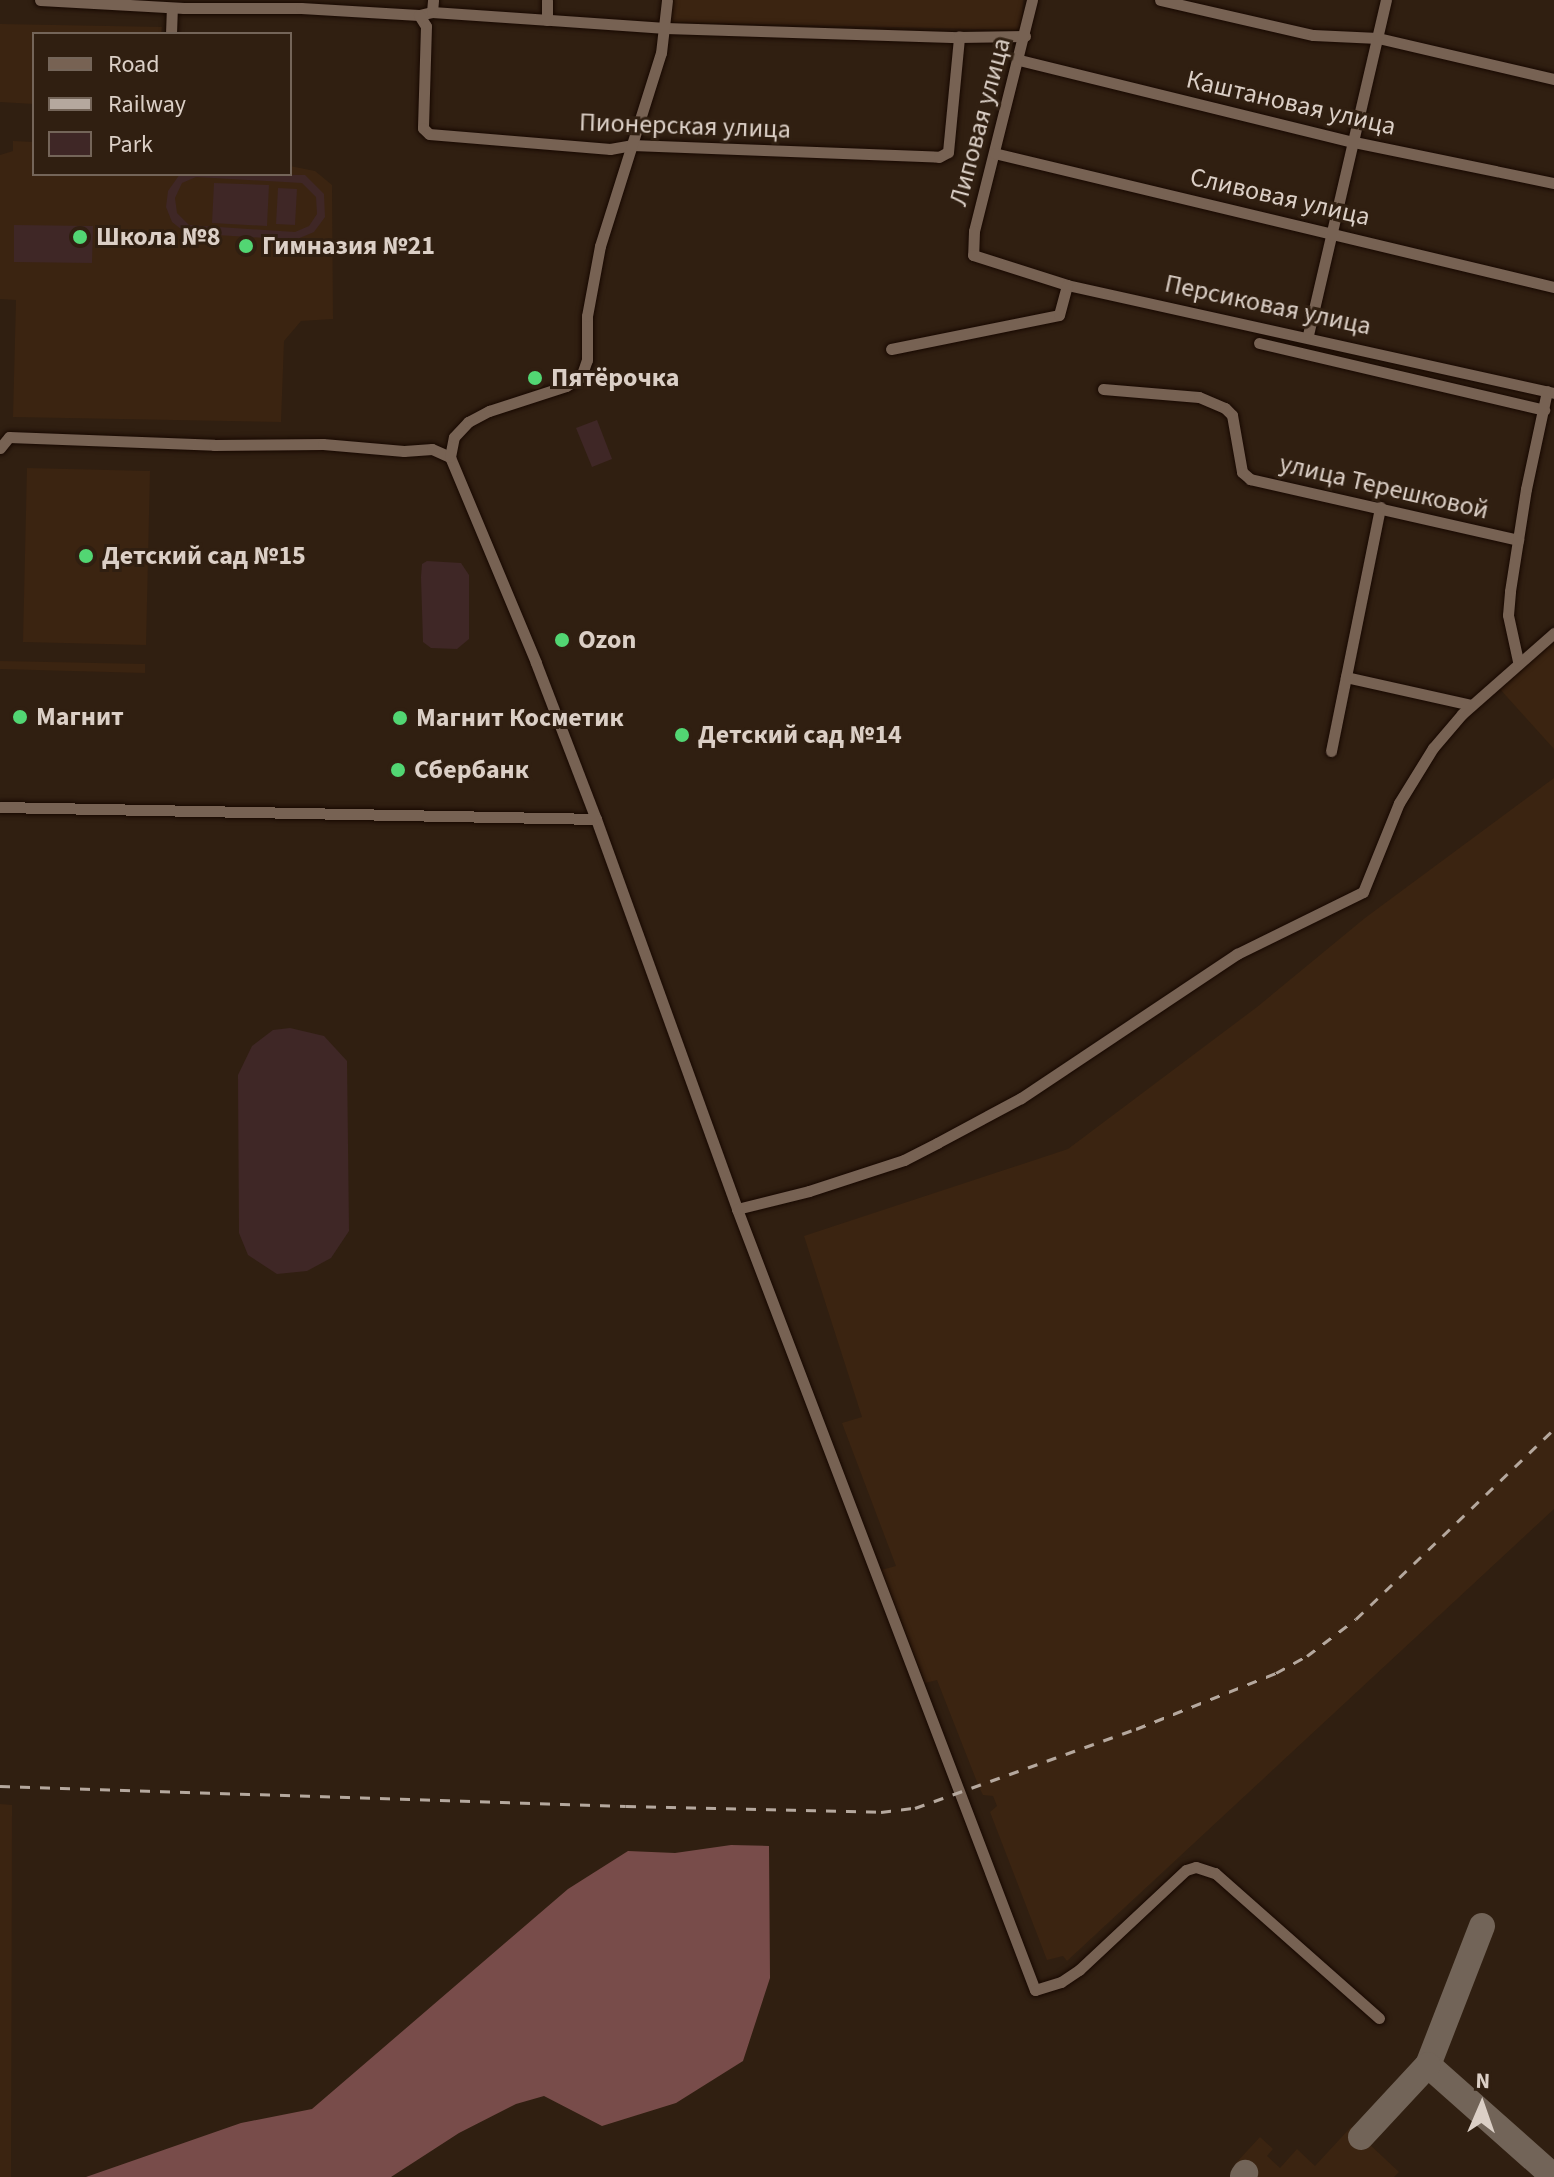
<!DOCTYPE html>
<html>
<head>
<meta charset="utf-8">
<style>
	body { margin:0 }
	#map { position:relative; width:1554px; height:2177px; overflow:hidden; background:#301f11; font-family:"Source Sans 3",sans-serif }
	div>[style] { position:absolute }
	[style*='--x'] { left:calc(var(--x)*1px); top:calc(var(--y)*1px); width:calc(var(--w)*1px); rotate:calc(var(--a)*1deg) }
	.built>* { inset:0; background:#3b2411 }
	.green>* { inset:0; background:#3f2726 }
	.forest>* { inset:0; background:#784c4a }
	.taxiway>* { height:26px; margin:-13px; padding:0 13px; transform-origin:13px; border-radius:13px; background:#726458 }
	.roads { filter:drop-shadow(0 0 2px #170800) drop-shadow(0 0 2px #170800) }
	.minor>* { height:11px; margin:-5.5px; padding:0 5.5px; transform-origin:5.5px; border-radius:5.5px; background:#776253 }
	.rail>* { height:3px; margin-top:-1.5px; transform-origin:0; background:repeating-linear-gradient(90deg,#b5a89e 0 10px,transparent 0 20px) }
	.dots>* { width:22px; height:22px; translate:-50% -50%; box-sizing:border-box; border:4px solid #301f11; border-radius:50% }
	span { translate:-50% -50%; white-space:nowrap; text-align:center; line-height:1.15; -webkit-text-stroke:6px #301f11; paint-order:stroke }
	.street-label { font-size:26px; color:#dbcfc6 }
	.poi-label { font-size:26px; color:#dbcfc6; font-weight:700 }
	.left { translate:0 -50%; text-align:left }
	.legend { position:absolute; left:32px; top:32px; width:260px; height:144px; box-sizing:border-box; background:#301f11; border:2px solid #746559; margin:0; padding:10px 14px; list-style:none; font-size:24px; color:#dbcfc6 }
	.legend li { display:flex; align-items:center; gap:16px; height:40px }
	.legend b { width:40px; border:2px solid #746559 }
	.north { position:absolute; left:1442px; top:2065px; width:80px; height:80px; -webkit-text-stroke:6px #301f11; paint-order:stroke; rotate:2deg; font-size:22px; font-weight:700; line-height:32px; text-align:center; color:#dbcfc6 }
	.north::after { content:''; display:block; margin:auto; width:28px; height:36px; background:#dbcfc6; clip-path:polygon(50% 0,100% 100%,50% 72%,0 100%) }
</style>
</head>
<body>
<div id="map">
	<div class="built">
		<i style="clip-path:polygon(671px 0,1023px 0,1021px 30px,670px 22px)"></i>
		<i style="clip-path:polygon(0 24px,162px 27px,161px 34px,34px 34px,34px 104px,0 102px)"></i>
		<i style="clip-path:polygon(13px 141px,34px 142px,34px 174px,290px 174px,290px 166px,315px 171px,332px 185px,333px 319px,301px 321px,284px 341px,281px 422px,13px 417px,16px 300px,0 299px,0 155px,13px 151px)"></i>
		<i style="clip-path:polygon(27px 468px,150px 471px,146px 645px,23px 642px)"></i>
		<i style="clip-path:polygon(1554px 641px,1554px 749px,1499px 688px)"></i>
		<i style="clip-path:polygon(0 661px,145px 664px,145px 673px,0 669px)"></i>
		<i style="clip-path:polygon(1554px 778px,1554px 1509px,1067px 1961px,1063px 1956px,1047px 1960px,990px 1812px,997px 1806px,993px 1796px,983px 1795px,979px 1787px,937px 1680px,925px 1683px,881px 1570px,896px 1566px,842px 1423px,862px 1417px,804px 1236px,1068px 1149px,1257px 1007px,1365px 918px)"></i>
		<i style="clip-path:polygon(0 1804px,12px 1805px,11px 2177px,0 2177px)"></i>
		<i style="clip-path:polygon(1351px 2127px,1399px 2172px,1394px 2177px,1249px 2177px,1235px 2164px,1260px 2137px,1273px 2149px,1267px 2156px,1280px 2168px,1297px 2149px,1315px 2166px)"></i>
	</div>
	<div class="green">
		<i style="clip-path:polygon(evenodd,180px 174px,305px 175px,324px 194px,325px 217px,314px 232px,295px 240px,186px 233px,172px 222px,166px 207px,168px 191px,180px 174px,196px 177px,302px 183px,316px 197px,317px 214px,309px 226px,295px 232px,189px 225px,177px 213px,175px 198px,182px 183px,196px 177px)"></i>
		<i style="clip-path:polygon(214px 183px,269px 185px,267px 226px,212px 223px)"></i>
		<i style="clip-path:polygon(278px 188px,297px 189px,295px 225px,276px 224px)"></i>
		<i style="clip-path:polygon(14px 225px,93px 226px,92px 263px,14px 262px)"></i>
		<i style="clip-path:polygon(597px 420px,612px 459px,592px 467px,576px 428px)"></i>
		<i style="clip-path:polygon(427px 561px,461px 563px,469px 575px,469px 639px,457px 649px,431px 648px,423px 642px,421px 577px,422px 564px)"></i>
		<i style="clip-path:polygon(290px 1028px,324px 1036px,347px 1061px,349px 1231px,331px 1258px,307px 1271px,277px 1274px,248px 1255px,239px 1233px,238px 1075px,252px 1046px,273px 1030px)"></i>
	</div>
	<div class="forest">
		<i style="clip-path:polygon(731px 1845px,769px 1846px,770px 1978px,743px 2061px,676px 2103px,602px 2126px,544px 2096px,516px 2104px,459px 2133px,391px 2177px,86px 2177px,241px 2123px,312px 2109px,568px 1889px,628px 1851px,675px 1853px)"></i>
	</div>
	<div class="taxiway">
		<i style="--x:1482;--y:1926;--w:149;--a:111.2"></i>
		<i style="--x:1428;--y:2065;--w:169;--a:41.6"></i>
		<i style="--x:1361;--y:2137;--w:98;--a:-47.1"></i>
		<i style="--x:1243;--y:2176;--w:4;--a:-56"></i>
	</div>
	<div class="roads">
		<div class="minor">
			<i style="--x:40;--y:0;--w:144;--a:3.2"></i>
			<i style="--x:184;--y:8;--w:117;--a:0"></i>
			<i style="--x:301;--y:8;--w:118;--a:3.4"></i>
			<i style="--x:419;--y:15;--w:13;--a:-13"></i>
			<i style="--x:432;--y:12;--w:234;--a:3.9"></i>
			<i style="--x:665;--y:28;--w:294;--a:1.8"></i>
			<i style="--x:959;--y:37;--w:66;--a:-0.9"></i>
			<i style="--x:1032;--y:0;--w:238;--a:104.1"></i>
			<i style="--x:974;--y:231;--w:24;--a:92"></i>
			<i style="--x:973;--y:255;--w:99;--a:17.7"></i>
			<i style="--x:1067;--y:285;--w:499;--a:12.5"></i>
			<i style="--x:1160;--y:0;--w:157;--a:12.9"></i>
			<i style="--x:1313;--y:35;--w:65;--a:2.6"></i>
			<i style="--x:1378;--y:38;--w:181;--a:13.1"></i>
			<i style="--x:432;--y:12;--w:12;--a:-85"></i>
			<i style="--x:419;--y:15;--w:13;--a:58"></i>
			<i style="--x:426;--y:26;--w:102;--a:91.7"></i>
			<i style="--x:423;--y:128;--w:8;--a:45"></i>
			<i style="--x:429;--y:134;--w:182;--a:4.7"></i>
			<i style="--x:610;--y:149;--w:22;--a:-10"></i>
			<i style="--x:632;--y:145;--w:307;--a:2.2"></i>
			<i style="--x:939;--y:157;--w:10;--a:-29"></i>
			<i style="--x:948;--y:152;--w:116;--a:-84.5"></i>
			<i style="--x:547;--y:20;--w:20;--a:-90"></i>
			<i style="--x:171;--y:34;--w:26;--a:-88"></i>
			<i style="--x:1019;--y:60;--w:345;--a:13.8"></i>
			<i style="--x:1354;--y:142;--w:204;--a:11.6"></i>
			<i style="--x:994;--y:153;--w:576;--a:13.46"></i>
			<i style="--x:1308;--y:335;--w:344;--a:-76.9"></i>
			<i style="--x:1259;--y:343;--w:293;--a:13.2"></i>
			<i style="--x:891;--y:349;--w:171;--a:-11.4"></i>
			<i style="--x:1059;--y:315;--w:31;--a:-75"></i>
			<i style="--x:1103;--y:389;--w:96;--a:4.8"></i>
			<i style="--x:1199;--y:397;--w:28;--a:23"></i>
			<i style="--x:1225;--y:408;--w:10;--a:45"></i>
			<i style="--x:1232;--y:415;--w:58;--a:80"></i>
			<i style="--x:1242;--y:472;--w:11;--a:41"></i>
			<i style="--x:1250;--y:479;--w:275;--a:12.8"></i>
			<i style="--x:0;--y:448;--w:14;--a:-51"></i>
			<i style="--x:9;--y:437;--w:205;--a:2.2"></i>
			<i style="--x:214;--y:445;--w:109;--a:-0.5"></i>
			<i style="--x:323;--y:444;--w:81;--a:4.9"></i>
			<i style="--x:404;--y:451;--w:28;--a:-4"></i>
			<i style="--x:432;--y:449;--w:20;--a:24"></i>
			<i style="--x:450;--y:457;--w:223;--a:67.3"></i>
			<i style="--x:536;--y:663;--w:167;--a:69"></i>
			<i style="--x:596;--y:819;--w:415;--a:70.1"></i>
			<i style="--x:737;--y:1209;--w:836;--a:69.12"></i>
			<i style="--x:1035;--y:1990;--w:27;--a:-17"></i>
			<i style="--x:1061;--y:1982;--w:22;--a:-34"></i>
			<i style="--x:1079;--y:1970;--w:146;--a:-43.1"></i>
			<i style="--x:1186;--y:1870;--w:10;--a:-17"></i>
			<i style="--x:1196;--y:1867;--w:20;--a:18"></i>
			<i style="--x:1215;--y:1873;--w:219;--a:41.5"></i>
			<i style="--x:450;--y:457;--w:20;--a:-79"></i>
			<i style="--x:454;--y:437;--w:21;--a:-47"></i>
			<i style="--x:468;--y:422;--w:24;--a:-28"></i>
			<i style="--x:489;--y:411;--w:81;--a:-18"></i>
			<i style="--x:566;--y:386;--w:17;--a:-31"></i>
			<i style="--x:581;--y:377;--w:18;--a:-71"></i>
			<i style="--x:587;--y:360;--w:44;--a:-90"></i>
			<i style="--x:587;--y:316;--w:71;--a:-79.5"></i>
			<i style="--x:600;--y:246;--w:202;--a:-72.5"></i>
			<i style="--x:661;--y:53;--w:53;--a:-83.5"></i>
			<i style="--x:1518;--y:661;--w:47;--a:-102.3"></i>
			<i style="--x:1508;--y:615;--w:24;--a:-85"></i>
			<i style="--x:1510;--y:591;--w:103;--a:-81.1"></i>
			<i style="--x:1526;--y:489;--w:100;--a:-77.9"></i>
			<i style="--x:1346;--y:677;--w:128;--a:12.6"></i>
			<i style="--x:1331;--y:751;--w:249;--a:-78.6"></i>
			<i style="--x:0;--y:807;--w:596;--a:1.15"></i>
			<i style="--x:737;--y:1209;--w:74;--a:-14"></i>
			<i style="--x:809;--y:1191;--w:100;--a:-18.1"></i>
			<i style="--x:904;--y:1160;--w:37;--a:-27"></i>
			<i style="--x:937;--y:1143;--w:95;--a:-28.2"></i>
			<i style="--x:1021;--y:1098;--w:260;--a:-33.7"></i>
			<i style="--x:1237;--y:954;--w:140;--a:-26.2"></i>
			<i style="--x:1363;--y:892;--w:96;--a:-68"></i>
			<i style="--x:1399;--y:803;--w:65;--a:-58.3"></i>
			<i style="--x:1433;--y:748;--w:45;--a:-49.5"></i>
			<i style="--x:1462;--y:714;--w:123;--a:-41.4"></i>
		</div>
	</div>
	<div class="rail">
		<i style="--x:0;--y:1786;--w:626;--a:1.83"></i>
		<i style="--x:626;--y:1806;--w:255;--a:1.3"></i>
		<i style="--x:881;--y:1812;--w:34;--a:-7"></i>
		<i style="--x:915;--y:1808;--w:235;--a:-19.7"></i>
		<i style="--x:1136;--y:1729;--w:151;--a:-21.8"></i>
		<i style="--x:1276;--y:1673;--w:35;--a:-29"></i>
		<i style="--x:1307;--y:1656;--w:61;--a:-37.1"></i>
		<i style="--x:1356;--y:1619;--w:274;--a:-43.8"></i>
	</div>
	<div class="dots">
		<i style="left:80px;top:237px;background:#52d673"></i>
		<i style="left:246px;top:246px;background:#52d673"></i>
		<i style="left:535px;top:378px;background:#52d673"></i>
		<i style="left:86px;top:556px;background:#52d673"></i>
		<i style="left:562px;top:640px;background:#52d673"></i>
		<i style="left:20px;top:717px;background:#52d673"></i>
		<i style="left:400px;top:718px;background:#52d673"></i>
		<i style="left:682px;top:735px;background:#52d673"></i>
		<i style="left:398px;top:770px;background:#52d673"></i>
	</div>
	<div class="street-label">
		<span style="left:1291px;top:103px;rotate:13deg">Каштановая улица</span>
		<span style="left:980px;top:122px;rotate:-75deg">Липовая улица</span>
		<span style="left:685px;top:126px;rotate:2deg">Пионерская улица</span>
		<span style="left:1280px;top:197px;rotate:13deg">Сливовая улица</span>
		<span style="left:1268px;top:305px;rotate:12deg">Персиковая улица</span>
		<span style="left:1384px;top:487px;rotate:13deg">улица Терешковой</span>
	</div>
	<div class="poi-label">
		<span class="left" style="left:96px;top:237px">Школа №8</span>
		<span class="left" style="left:262px;top:246px">Гимназия №21</span>
		<span class="left" style="left:551px;top:378px">Пятёрочка</span>
		<span class="left" style="left:102px;top:556px">Детский сад №15</span>
		<span class="left" style="left:578px;top:640px">Ozon</span>
		<span class="left" style="left:36px;top:717px">Магнит</span>
		<span class="left" style="left:416px;top:718px">Магнит Косметик</span>
		<span class="left" style="left:698px;top:735px">Детский сад №14</span>
		<span class="left" style="left:414px;top:770px">Сбербанк</span>
	</div>
	<ul class="legend">
	<li><b style="height:10px;background:#776253"></b>Road</li>
	<li><b style="height:10px;background:#b5a89e"></b>Railway</li>
	<li><b style="height:22px;background:#3f2726"></b>Park</li>
	</ul>
	<div class="north">N</div>
</div>
</body>
</html>
